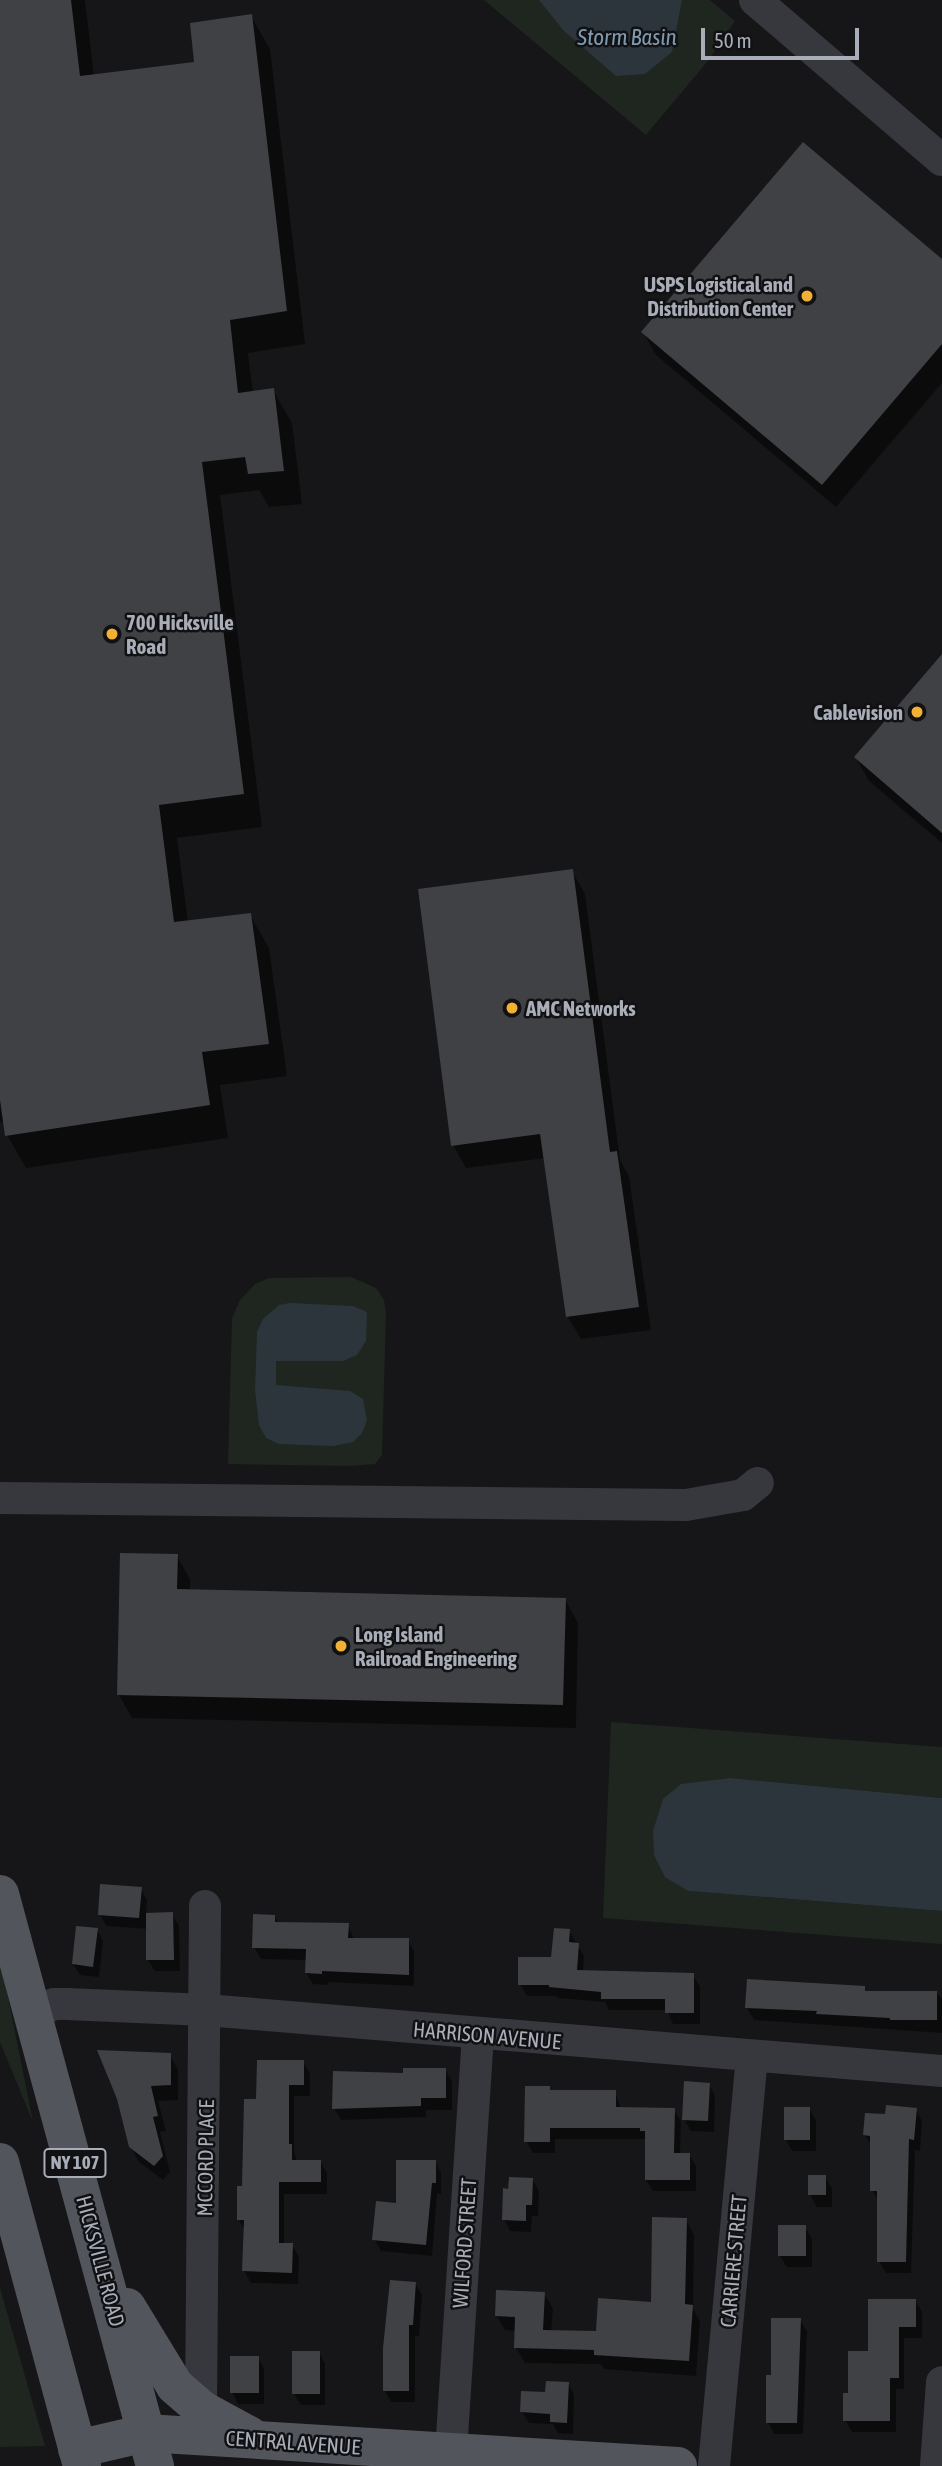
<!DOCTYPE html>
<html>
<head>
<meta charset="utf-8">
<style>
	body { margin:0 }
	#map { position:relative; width:942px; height:2466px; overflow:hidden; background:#161618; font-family:"Asap Condensed",sans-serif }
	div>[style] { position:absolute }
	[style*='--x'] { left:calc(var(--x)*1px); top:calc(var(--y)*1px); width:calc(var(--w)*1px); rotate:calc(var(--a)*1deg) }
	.green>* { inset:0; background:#1e261f }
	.water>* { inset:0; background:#2c353c }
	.shadow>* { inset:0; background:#0007 }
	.building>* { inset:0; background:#404145 }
	.minor>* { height:32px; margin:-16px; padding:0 16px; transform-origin:16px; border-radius:16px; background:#37383d }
	.major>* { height:38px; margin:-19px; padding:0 19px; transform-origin:19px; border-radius:19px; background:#53555c }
	.dots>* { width:19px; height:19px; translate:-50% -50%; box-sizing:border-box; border:4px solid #111113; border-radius:50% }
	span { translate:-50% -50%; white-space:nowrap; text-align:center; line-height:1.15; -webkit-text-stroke:5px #111113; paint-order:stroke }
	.shield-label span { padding:2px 5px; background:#111113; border:2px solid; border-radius:5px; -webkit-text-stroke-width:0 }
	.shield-label { font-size:19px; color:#a8adb8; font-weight:700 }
	.poi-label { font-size:21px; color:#a8adb8; font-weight:700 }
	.right { translate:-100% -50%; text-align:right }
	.left { translate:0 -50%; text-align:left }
	.street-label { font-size:21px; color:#a8adb8 }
	.water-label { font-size:23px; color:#7f9bb3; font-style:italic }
	.scale { position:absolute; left:701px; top:28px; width:158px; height:32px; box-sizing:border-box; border:4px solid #a8adb8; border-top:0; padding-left:9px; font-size:21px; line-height:24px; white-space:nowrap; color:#a8adb8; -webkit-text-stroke:5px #111113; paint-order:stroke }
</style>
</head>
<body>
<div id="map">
	<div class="green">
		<i style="clip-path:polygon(484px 0,710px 0,735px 21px,707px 62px,646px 135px)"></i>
		<i style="clip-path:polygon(351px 1277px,376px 1288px,384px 1300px,386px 1313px,382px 1455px,375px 1464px,350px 1466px,228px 1464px,232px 1318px,240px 1300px,255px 1284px,269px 1278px)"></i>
		<i style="clip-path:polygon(611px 1722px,942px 1747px,942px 1798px,731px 1778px,687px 1891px,942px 1911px,942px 1944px,603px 1918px)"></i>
		<i style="clip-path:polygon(0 1963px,3px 1972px,33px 2122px,0 2042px)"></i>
		<i style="clip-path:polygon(0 2288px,45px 2446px,0 2447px)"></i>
	</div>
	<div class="water">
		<i style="clip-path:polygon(539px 0,682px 0,672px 52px,645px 74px,616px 76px,564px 31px)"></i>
		<i style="clip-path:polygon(290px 1303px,353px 1306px,367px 1312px,366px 1341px,357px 1355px,343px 1361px,276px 1361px,276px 1385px,350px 1391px,363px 1399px,367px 1420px,362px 1433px,353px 1442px,333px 1446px,279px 1444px,266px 1438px,259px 1425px,255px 1390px,257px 1332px,263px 1319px,279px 1305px)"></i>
		<i style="clip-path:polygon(731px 1778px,942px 1798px,942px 1911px,688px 1891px,665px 1877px,654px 1855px,653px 1831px,663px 1799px,681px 1784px)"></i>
	</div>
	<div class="shadow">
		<i style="clip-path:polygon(0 0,85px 0,94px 76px,196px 64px,251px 16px,270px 49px,305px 344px,248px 353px,253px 393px,273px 390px,292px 423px,302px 504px,269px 507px,259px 490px,220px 495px,262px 827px,177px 838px,188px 922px,250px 915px,269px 948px,287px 1076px,220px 1085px,228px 1138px,26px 1168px,7px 1135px,5px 1122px,0 1122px)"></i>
		<i style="clip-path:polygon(942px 262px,942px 383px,836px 507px,656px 355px,643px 332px)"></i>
		<i style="clip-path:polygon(942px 657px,942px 843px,869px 781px,856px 758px)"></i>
		<i style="clip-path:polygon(572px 871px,585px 894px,620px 1160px,629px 1176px,651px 1330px,581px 1339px,567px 1316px,546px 1158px,466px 1168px,453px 1145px)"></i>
		<i style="clip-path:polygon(177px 1556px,190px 1579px,190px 1591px,565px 1599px,578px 1623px,576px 1728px,132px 1718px,119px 1695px)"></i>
		<i style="clip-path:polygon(141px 1889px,147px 1900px,146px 1915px,172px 1914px,179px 1926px,180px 1971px,155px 1971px,148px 1960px,148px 1929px,106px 1926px,100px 1914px)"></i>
		<i style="clip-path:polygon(274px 1916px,279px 1924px,348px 1925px,354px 1940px,408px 1940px,414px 1951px,414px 1986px,328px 1982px,328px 1985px,313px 1984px,306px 1973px,307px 1960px,261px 1959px,254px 1947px)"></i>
		<i style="clip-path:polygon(97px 1930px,103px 1941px,99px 1977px,80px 1975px,73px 1964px)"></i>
		<i style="clip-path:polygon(569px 1931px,584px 1956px,583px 1972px,693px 1975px,700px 1987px,700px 2024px,673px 2024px,667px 2010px,609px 2010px,605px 2002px,558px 1998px,556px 1996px,527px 1996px,520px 1984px,553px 1959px)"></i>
		<i style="clip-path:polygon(864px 1988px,866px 1992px,936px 1992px,942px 1999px,942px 2033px,754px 2020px,747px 2008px)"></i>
		<i style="clip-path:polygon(170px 2055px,178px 2070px,178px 2100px,158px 2101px,166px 2131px,160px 2132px,170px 2172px,163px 2180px,139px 2162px,130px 2146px,119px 2099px)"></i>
		<i style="clip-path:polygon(303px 2062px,310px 2073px,310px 2096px,294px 2096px,294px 2152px,297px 2161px,320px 2161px,327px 2173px,327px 2194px,284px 2194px,284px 2245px,292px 2245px,299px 2257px,298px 2284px,251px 2283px,244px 2271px,245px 2231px,239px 2220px,258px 2101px)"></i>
		<i style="clip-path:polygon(445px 2069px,452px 2081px,452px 2110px,426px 2110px,426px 2117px,341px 2120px,334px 2108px,405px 2074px)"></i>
		<i style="clip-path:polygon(709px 2084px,715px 2096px,714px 2132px,691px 2131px,684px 2119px)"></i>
		<i style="clip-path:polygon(549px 2088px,551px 2091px,615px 2091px,621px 2109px,674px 2110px,681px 2121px,680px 2154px,689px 2154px,696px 2166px,696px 2191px,653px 2191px,646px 2180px,646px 2139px,555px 2139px,555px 2153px,533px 2153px,526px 2141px)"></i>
		<i style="clip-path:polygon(809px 2109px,816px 2120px,816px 2151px,792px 2151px,786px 2140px)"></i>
		<i style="clip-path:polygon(916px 2110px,922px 2121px,920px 2151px,915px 2150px,911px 2273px,886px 2273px,879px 2261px,879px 2202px,872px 2190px,872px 2147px,865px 2135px,886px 2116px)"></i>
		<i style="clip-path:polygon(435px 2161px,441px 2173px,441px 2194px,437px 2194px,432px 2256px,381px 2251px,374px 2239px,397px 2205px)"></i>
		<i style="clip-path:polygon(810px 2177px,825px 2177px,832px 2188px,832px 2207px,817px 2207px,810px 2195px)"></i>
		<i style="clip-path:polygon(532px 2179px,539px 2191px,538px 2216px,532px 2216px,531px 2232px,510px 2231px,504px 2219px)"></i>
		<i style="clip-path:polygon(686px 2220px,694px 2235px,693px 2309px,700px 2321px,696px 2376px,604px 2369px,601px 2364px,525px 2363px,516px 2348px,516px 2331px,505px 2330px,496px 2315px,544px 2294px,553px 2308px,551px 2332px,597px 2333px,653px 2304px)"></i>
		<i style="clip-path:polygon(805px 2227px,812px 2239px,812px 2267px,787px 2267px,780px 2256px)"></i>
		<i style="clip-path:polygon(415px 2283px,422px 2295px,419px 2336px,415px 2336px,415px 2402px,391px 2402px,385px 2391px)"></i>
		<i style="clip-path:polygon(915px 2300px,922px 2312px,922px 2338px,904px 2338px,904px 2389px,896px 2389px,896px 2432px,852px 2432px,845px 2420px,849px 2395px,870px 2352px)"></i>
		<i style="clip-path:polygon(800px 2320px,807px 2331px,803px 2434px,774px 2434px,768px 2422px)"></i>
		<i style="clip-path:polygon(319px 2352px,325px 2364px,325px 2405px,301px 2405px,294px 2394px)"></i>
		<i style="clip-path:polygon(258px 2357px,264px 2369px,264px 2404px,238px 2404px,232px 2392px)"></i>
		<i style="clip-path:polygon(568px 2383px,574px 2395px,573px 2434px,558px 2433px,553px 2424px,529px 2423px,522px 2412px)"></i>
	</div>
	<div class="building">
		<i style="clip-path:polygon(0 0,71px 0,80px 76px,194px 62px,190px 23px,252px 14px,287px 311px,230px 320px,238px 393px,274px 388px,284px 471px,248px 474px,245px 457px,202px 462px,244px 794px,159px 805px,174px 922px,251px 913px,269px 1044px,202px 1052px,210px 1105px,5px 1136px,0 1100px)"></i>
		<i style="clip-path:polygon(803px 142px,942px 259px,942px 344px,822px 485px,641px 332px)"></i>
		<i style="clip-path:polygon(942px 654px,942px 833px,854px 757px)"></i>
		<i style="clip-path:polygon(573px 869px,610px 1152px,617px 1151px,639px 1307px,566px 1317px,540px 1134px,451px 1146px,418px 889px)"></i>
		<i style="clip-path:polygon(120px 1553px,178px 1554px,177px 1589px,566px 1598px,563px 1705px,117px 1695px)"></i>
		<i style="clip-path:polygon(100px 1884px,142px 1887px,139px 1918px,98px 1915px)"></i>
		<i style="clip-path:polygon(173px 1912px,174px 1960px,146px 1960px,146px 1913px)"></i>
		<i style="clip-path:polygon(253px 1914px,275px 1915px,275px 1922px,349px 1923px,348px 1938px,409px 1938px,409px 1975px,322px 1971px,322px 1974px,305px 1973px,306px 1949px,252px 1948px)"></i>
		<i style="clip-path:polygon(76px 1926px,98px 1928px,93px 1967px,72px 1964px)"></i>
		<i style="clip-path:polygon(554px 1928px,570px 1929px,569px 1942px,579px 1943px,577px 1970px,694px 1973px,694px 2013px,665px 2013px,665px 1999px,601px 1999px,601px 1992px,549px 1987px,549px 1985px,518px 1985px,518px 1957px,551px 1957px)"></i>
		<i style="clip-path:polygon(747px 1979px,865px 1986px,865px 1991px,937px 1991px,937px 2020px,890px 2020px,890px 2018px,816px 2014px,817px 2011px,745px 2008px)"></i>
		<i style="clip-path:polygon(97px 2050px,171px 2053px,171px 2085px,151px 2086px,158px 2116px,153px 2117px,163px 2156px,154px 2166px,129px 2147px,117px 2099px)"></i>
		<i style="clip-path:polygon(257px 2060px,304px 2060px,304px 2085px,289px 2085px,289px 2144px,292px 2144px,292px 2160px,321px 2160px,321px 2182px,279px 2182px,279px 2243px,293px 2243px,292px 2273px,242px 2271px,244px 2220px,237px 2220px,237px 2186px,242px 2186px,244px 2099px,256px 2099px)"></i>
		<i style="clip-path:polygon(403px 2068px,446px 2068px,446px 2098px,421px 2098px,421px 2106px,332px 2109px,333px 2071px,403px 2073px)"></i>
		<i style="clip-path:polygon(684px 2081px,710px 2083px,708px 2121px,682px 2120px)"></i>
		<i style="clip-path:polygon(525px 2086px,550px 2086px,550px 2090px,616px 2090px,616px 2107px,675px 2108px,674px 2153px,690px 2153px,690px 2180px,645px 2180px,645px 2131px,640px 2131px,640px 2128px,550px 2128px,550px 2142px,524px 2142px)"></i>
		<i style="clip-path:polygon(886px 2105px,917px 2108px,914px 2140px,909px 2139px,906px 2262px,877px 2262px,877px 2191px,870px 2191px,870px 2136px,863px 2135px,865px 2113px,885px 2114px)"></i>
		<i style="clip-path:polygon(784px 2107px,810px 2107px,810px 2140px,784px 2140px)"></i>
		<i style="clip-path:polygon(396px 2160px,436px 2160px,436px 2183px,432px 2183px,426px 2245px,372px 2240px,376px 2201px,396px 2203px)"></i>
		<i style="clip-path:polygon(808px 2175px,826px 2175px,826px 2195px,808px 2195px)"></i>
		<i style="clip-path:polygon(509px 2177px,533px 2178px,532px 2205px,526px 2205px,526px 2221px,502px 2220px,503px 2188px,508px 2189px)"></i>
		<i style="clip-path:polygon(652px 2217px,687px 2218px,685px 2304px,693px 2305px,689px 2361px,594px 2355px,594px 2350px,514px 2348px,515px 2317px,495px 2316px,496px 2290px,545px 2292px,543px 2330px,596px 2331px,598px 2298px,651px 2302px)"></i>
		<i style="clip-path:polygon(778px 2225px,806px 2225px,806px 2256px,778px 2256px)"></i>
		<i style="clip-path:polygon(390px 2280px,416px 2282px,413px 2325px,409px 2325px,409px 2391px,383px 2391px,383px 2348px)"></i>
		<i style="clip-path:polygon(868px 2299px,916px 2299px,916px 2327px,899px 2327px,899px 2378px,890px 2378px,890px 2421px,843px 2421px,843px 2393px,848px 2393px,848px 2351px,868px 2351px)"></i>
		<i style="clip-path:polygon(771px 2318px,801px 2318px,797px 2423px,766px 2423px,766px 2375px,771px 2375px)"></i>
		<i style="clip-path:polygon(292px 2351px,320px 2351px,320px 2394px,292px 2394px)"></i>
		<i style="clip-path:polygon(230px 2356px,259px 2356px,259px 2393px,230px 2393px)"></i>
		<i style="clip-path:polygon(546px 2381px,569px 2382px,567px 2423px,550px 2422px,550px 2414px,520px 2412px,521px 2391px,545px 2392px)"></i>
	</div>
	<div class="minor">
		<i style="--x:755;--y:0;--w:246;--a:40.6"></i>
		<i style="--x:0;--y:1498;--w:686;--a:0.58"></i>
		<i style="--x:686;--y:1505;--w:58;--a:-10"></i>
		<i style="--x:743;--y:1495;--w:19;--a:-39"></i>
		<i style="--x:34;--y:2014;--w:22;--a:-27"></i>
		<i style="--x:54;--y:2004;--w:13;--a:0"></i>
		<i style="--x:67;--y:2004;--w:139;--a:2.5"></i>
		<i style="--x:206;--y:2010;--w:739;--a:4.74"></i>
		<i style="--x:201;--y:2409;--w:503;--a:-89.54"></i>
		<i style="--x:451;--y:2452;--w:419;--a:-86.3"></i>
		<i style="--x:714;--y:2466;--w:412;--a:-84.7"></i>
		<i style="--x:936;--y:2466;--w:84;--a:-85.9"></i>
	</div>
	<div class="major">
		<i style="--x:0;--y:1894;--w:593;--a:74.84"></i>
		<i style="--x:0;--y:2162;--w:315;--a:74.9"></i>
		<i style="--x:127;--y:2307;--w:92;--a:58.7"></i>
		<i style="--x:175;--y:2386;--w:35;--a:41"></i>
		<i style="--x:201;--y:2409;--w:55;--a:28.4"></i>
		<i style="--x:77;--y:2449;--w:71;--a:-13.1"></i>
		<i style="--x:146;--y:2433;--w:533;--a:3.55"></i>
	</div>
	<div class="dots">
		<i style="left:807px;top:296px;background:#f2b134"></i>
		<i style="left:112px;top:634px;background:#f2b134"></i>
		<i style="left:917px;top:712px;background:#f2b134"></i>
		<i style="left:512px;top:1008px;background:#f2b134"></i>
		<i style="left:341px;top:1646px;background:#f2b134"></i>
	</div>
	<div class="shield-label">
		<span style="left:75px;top:2163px">NY 107</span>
	</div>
	<div class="poi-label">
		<span class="right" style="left:793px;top:296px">USPS Logistical and<br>Distribution Center</span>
		<span class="left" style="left:126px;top:634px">700 Hicksville<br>Road</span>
		<span class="right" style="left:903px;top:712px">Cablevision</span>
		<span class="left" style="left:526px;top:1008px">AMC Networks</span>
		<span class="left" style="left:355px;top:1646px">Long Island<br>Railroad Engineering</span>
	</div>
	<div class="street-label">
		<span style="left:487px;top:2035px;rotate:5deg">HARRISON AVENUE</span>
		<span style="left:205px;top:2158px;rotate:-89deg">MCCORD PLACE</span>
		<span style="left:464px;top:2243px;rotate:-86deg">WILFORD STREET</span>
		<span style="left:101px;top:2261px;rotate:75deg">HICKSVILLE ROAD</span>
		<span style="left:733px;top:2261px;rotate:-85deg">CARRIERE STREET</span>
		<span style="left:293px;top:2442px;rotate:4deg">CENTRAL AVENUE</span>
	</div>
	<div class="water-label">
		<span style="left:627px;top:37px">Storm Basin</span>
	</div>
	<div class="scale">50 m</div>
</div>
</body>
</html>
